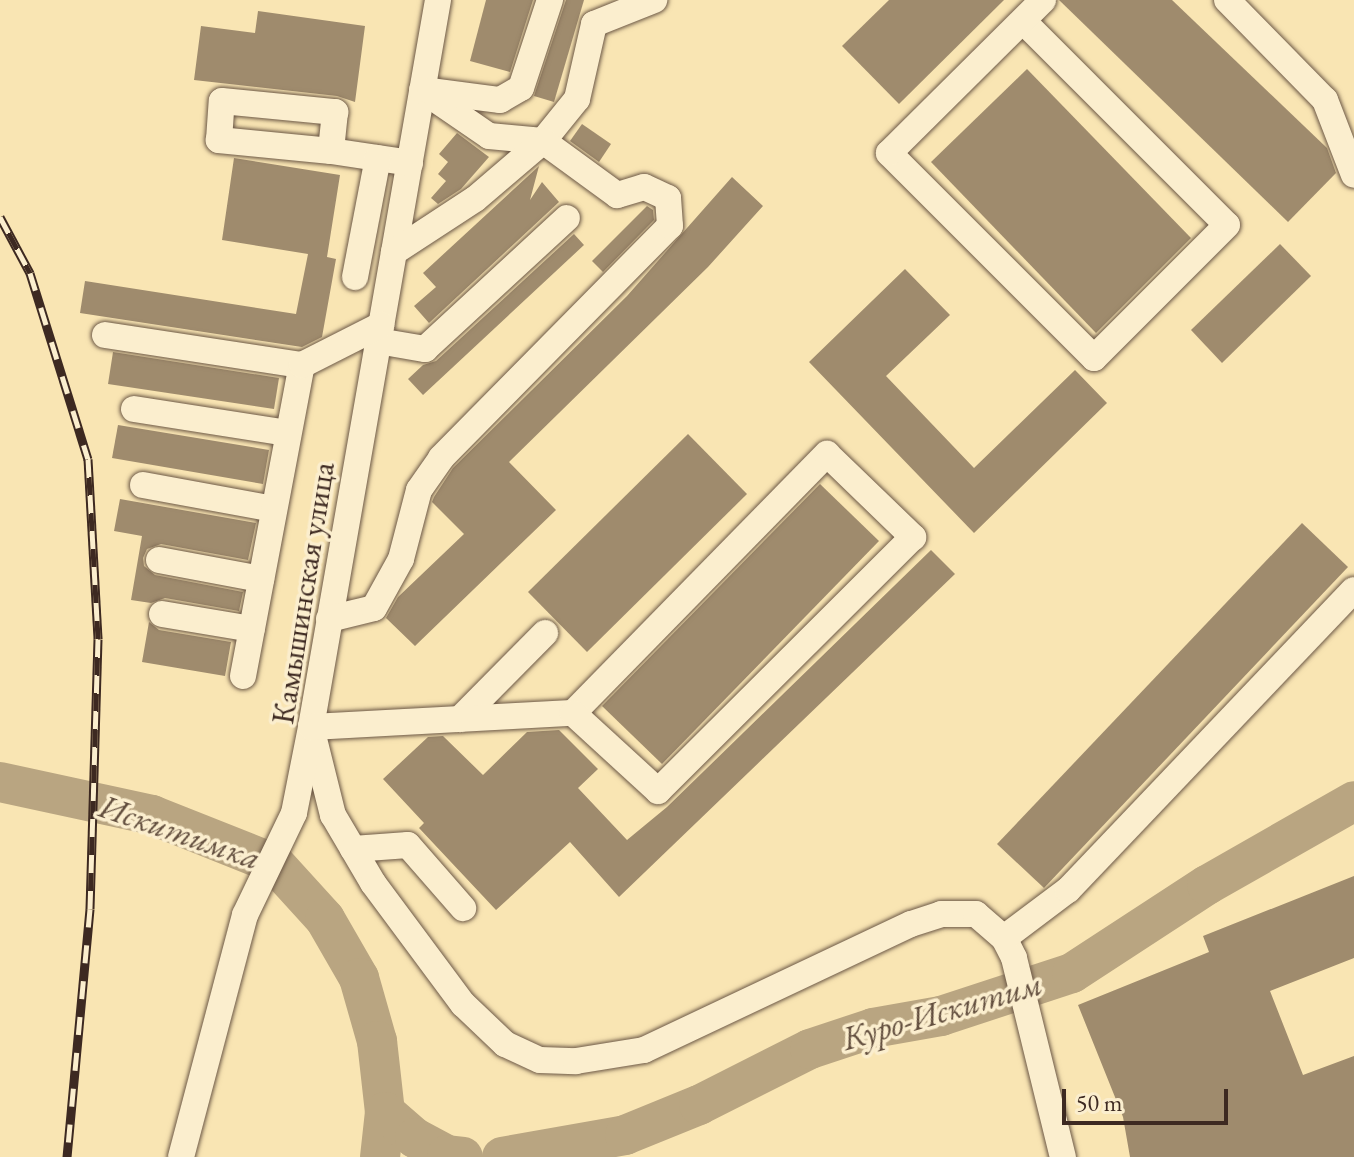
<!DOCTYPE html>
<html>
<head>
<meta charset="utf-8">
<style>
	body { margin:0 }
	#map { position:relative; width:1354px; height:1157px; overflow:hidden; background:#f9e5b3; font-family:"EB Garamond",serif }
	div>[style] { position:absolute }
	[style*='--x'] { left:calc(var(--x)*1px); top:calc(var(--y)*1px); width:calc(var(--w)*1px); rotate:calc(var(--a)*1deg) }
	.river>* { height:40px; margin:-20px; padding:0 20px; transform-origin:20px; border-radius:20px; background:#b9a581 }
	.building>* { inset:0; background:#9f8b6d }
	.roads { filter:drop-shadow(0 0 2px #6c5846) drop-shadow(0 0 2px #6c5846) }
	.minor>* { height:26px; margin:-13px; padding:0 13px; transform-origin:13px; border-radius:13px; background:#fbeece }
	.rail>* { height:9px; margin-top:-4.5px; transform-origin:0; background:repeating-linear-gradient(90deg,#fbeece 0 18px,#3d2921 0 36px); box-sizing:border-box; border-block:2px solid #3d2921 }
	span { translate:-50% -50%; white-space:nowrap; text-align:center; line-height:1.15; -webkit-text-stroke:7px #fbeece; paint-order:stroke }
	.street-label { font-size:32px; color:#3d2921 }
	.water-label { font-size:34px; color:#624e3e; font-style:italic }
	.scale { position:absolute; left:1062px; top:1089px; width:166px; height:36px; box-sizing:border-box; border:4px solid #3d2921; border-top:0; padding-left:10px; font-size:24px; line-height:28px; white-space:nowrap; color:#3d2921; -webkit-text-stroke:6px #fbeece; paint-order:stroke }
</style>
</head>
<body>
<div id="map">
	<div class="river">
		<i style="--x:0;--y:782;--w:156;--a:12.2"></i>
		<i style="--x:152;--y:815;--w:132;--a:21.7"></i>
		<i style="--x:275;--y:864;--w:74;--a:47.7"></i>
		<i style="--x:325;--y:919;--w:68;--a:60"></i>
		<i style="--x:359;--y:978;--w:66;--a:74.1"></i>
		<i style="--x:377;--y:1041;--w:71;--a:83.6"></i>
		<i style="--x:385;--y:1112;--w:45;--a:96.3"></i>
		<i style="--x:385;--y:1112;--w:40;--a:41"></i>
		<i style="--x:415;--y:1138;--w:36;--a:28"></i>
		<i style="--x:447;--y:1155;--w:16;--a:7"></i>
		<i style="--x:502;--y:1157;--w:125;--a:-10.1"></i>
		<i style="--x:625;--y:1135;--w:80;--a:-22.1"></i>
		<i style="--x:699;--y:1105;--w:124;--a:-26.8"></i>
		<i style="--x:810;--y:1049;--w:66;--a:-18.4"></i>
		<i style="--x:873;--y:1028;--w:69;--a:-10"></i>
		<i style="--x:941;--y:1016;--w:138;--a:-18.2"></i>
		<i style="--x:1072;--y:973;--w:161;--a:-33.1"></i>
		<i style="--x:1207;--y:885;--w:169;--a:-29.7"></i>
	</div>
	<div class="building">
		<i style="clip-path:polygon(486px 0,533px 0,510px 72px,470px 61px)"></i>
		<i style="clip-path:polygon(566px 0,584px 0,554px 102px,534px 96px)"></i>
		<i style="clip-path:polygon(889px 0,1004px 0,899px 104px,842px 46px)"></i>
		<i style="clip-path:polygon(1059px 0,1172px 0,1327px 148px,1336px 173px,1288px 222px)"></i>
		<i style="clip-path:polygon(258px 11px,365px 26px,355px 102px,337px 96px,194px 80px,201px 26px,255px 33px)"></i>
		<i style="clip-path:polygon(1027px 69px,1191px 238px,1096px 333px,931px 162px)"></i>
		<i style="clip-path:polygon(582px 124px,611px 144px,599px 162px,570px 141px)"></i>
		<i style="clip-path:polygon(457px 133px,489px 157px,461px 189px,438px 204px,431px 198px,446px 181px,438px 174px,448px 162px,439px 154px)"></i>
		<i style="clip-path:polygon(234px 158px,340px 175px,327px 257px,336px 259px,322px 337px,302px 347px,80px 313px,85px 281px,296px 314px,308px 254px,222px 240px)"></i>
		<i style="clip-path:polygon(539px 166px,530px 200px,542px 182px,559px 202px,429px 323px,414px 306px,436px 287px,423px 273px)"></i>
		<i style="clip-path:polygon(732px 177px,763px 206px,708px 267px,509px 462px,556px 510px,415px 646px,386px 618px,398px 597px,464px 534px,432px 502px,434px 497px,453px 468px,627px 296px)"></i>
		<i style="clip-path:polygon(647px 206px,653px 210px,654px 220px,603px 272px,592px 261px)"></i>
		<i style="clip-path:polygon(574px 234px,584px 245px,423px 395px,408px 379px,423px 365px,436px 361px)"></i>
		<i style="clip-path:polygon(1280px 244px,1311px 276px,1222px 363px,1191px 330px)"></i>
		<i style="clip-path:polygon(905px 269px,950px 315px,886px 376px,974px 468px,1075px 370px,1107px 403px,974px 533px,809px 362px)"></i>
		<i style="clip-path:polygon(113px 352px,279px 378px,274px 409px,108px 384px)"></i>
		<i style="clip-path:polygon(118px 425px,269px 450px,263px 484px,112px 458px)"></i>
		<i style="clip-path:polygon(688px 434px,747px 494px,587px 652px,528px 592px)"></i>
		<i style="clip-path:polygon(820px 484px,879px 541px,662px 764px,602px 706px)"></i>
		<i style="clip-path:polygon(120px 499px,256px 523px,248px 560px,161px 544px,147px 549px,143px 558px,144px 566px,155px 575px,243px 592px,239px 611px,165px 598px,151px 603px,131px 600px,142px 536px,114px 531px)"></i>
		<i style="clip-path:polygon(1302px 523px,1348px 567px,1044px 888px,997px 844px)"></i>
		<i style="clip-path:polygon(931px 550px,955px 574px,619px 897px,570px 842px,496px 910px,419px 828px,424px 823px,383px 779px,428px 737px,443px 736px,483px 775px,527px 732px,559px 730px,598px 769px,578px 788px,627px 840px,667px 807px)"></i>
		<i style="clip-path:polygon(149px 622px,159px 630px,231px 642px,225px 676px,142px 662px)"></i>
		<i style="clip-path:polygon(1354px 876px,1354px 958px,1270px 991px,1303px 1075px,1354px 1056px,1354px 1157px,1130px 1157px,1123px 1117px,1078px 1005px,1209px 952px,1203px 936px)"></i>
	</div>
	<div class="roads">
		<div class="minor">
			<i style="--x:438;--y:0;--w:738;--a:99.91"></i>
			<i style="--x:311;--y:727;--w:91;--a:76"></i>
			<i style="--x:333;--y:815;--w:79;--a:59.5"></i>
			<i style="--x:373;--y:883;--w:151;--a:53.4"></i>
			<i style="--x:463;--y:1004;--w:58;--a:43.6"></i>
			<i style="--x:505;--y:1044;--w:38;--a:25"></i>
			<i style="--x:540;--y:1060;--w:36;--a:2"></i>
			<i style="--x:576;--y:1061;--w:69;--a:-9.2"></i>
			<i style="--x:644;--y:1050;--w:295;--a:-25.3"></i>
			<i style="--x:911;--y:924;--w:32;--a:-18"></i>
			<i style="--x:941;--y:914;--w:35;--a:0"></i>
			<i style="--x:976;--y:914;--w:37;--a:41"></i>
			<i style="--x:1004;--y:938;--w:22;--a:63"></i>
			<i style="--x:1014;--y:958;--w:205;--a:76.2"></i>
			<i style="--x:1227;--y:0;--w:140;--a:45.6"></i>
			<i style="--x:1325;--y:100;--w:80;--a:68.9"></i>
			<i style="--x:1023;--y:21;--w:288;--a:45"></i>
			<i style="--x:1227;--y:225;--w:188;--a:135"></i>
			<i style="--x:1094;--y:358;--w:290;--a:-135"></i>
			<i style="--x:889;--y:153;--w:217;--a:-44.8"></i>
			<i style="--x:422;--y:90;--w:81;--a:34.5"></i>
			<i style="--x:489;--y:136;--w:54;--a:5.3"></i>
			<i style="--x:543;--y:141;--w:54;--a:-51"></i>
			<i style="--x:577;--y:99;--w:77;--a:-77.2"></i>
			<i style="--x:594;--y:24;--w:65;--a:-21.8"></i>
			<i style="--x:430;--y:91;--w:71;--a:7.3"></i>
			<i style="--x:500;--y:100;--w:24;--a:-30"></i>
			<i style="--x:521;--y:88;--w:93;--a:-71.8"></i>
			<i style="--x:331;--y:151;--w:113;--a:-174.4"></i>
			<i style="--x:219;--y:140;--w:39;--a:-86"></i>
			<i style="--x:222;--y:101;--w:114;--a:5.6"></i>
			<i style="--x:335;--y:112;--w:39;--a:96"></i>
			<i style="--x:331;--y:151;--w:80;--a:8.6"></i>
			<i style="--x:355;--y:277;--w:121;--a:-79.1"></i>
			<i style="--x:105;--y:335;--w:199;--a:8.7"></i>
			<i style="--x:378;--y:341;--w:48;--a:9.7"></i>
			<i style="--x:425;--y:349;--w:193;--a:-42.7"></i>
			<i style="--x:134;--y:409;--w:156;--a:8.9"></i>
			<i style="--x:143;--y:485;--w:133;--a:10.4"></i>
			<i style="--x:159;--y:560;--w:104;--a:10.6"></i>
			<i style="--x:162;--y:614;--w:91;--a:9.5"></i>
			<i style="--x:329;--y:619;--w:46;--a:-13.7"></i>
			<i style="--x:374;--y:608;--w:56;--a:-61.1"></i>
			<i style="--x:401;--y:559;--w:71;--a:-75.4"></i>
			<i style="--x:419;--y:490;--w:39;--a:-55"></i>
			<i style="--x:441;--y:458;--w:326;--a:-45.4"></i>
			<i style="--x:670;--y:226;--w:28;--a:-94"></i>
			<i style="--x:668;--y:198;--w:26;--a:-155"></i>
			<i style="--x:644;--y:187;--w:28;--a:163"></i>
			<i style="--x:617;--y:195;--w:92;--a:-143.9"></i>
			<i style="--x:543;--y:141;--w:89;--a:139.5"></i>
			<i style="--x:475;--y:199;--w:97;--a:146.8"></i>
			<i style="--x:243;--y:676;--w:317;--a:-79.3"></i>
			<i style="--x:302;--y:365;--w:89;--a:-26.9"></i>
			<i style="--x:460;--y:719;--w:121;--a:-45.3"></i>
			<i style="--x:353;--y:849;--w:55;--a:-4.2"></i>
			<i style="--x:408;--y:845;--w:84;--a:48.9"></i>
			<i style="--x:1004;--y:938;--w:80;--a:-36.9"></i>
			<i style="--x:1068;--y:890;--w:414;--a:-46.4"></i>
			<i style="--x:181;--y:1157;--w:250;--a:-75.2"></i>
			<i style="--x:245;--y:915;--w:113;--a:-64.3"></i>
			<i style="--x:294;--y:813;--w:88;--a:-78.8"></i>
			<i style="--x:311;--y:727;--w:262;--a:-3.1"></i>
			<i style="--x:573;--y:713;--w:363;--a:-45.6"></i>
			<i style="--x:827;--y:454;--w:120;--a:44"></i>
			<i style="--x:913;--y:537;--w:360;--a:135.1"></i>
			<i style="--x:658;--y:791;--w:115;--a:-137.5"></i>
		</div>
	</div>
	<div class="rail">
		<i style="--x:0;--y:217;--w:64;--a:61.8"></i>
		<i style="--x:30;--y:273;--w:195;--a:72.7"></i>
		<i style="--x:88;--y:459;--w:180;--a:86.8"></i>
		<i style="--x:98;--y:639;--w:270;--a:91.7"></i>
		<i style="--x:90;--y:909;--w:249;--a:95.3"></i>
	</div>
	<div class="street-label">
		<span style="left:303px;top:593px;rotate:-81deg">Камышинская улица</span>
	</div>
	<div class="water-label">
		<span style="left:180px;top:832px;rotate:19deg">Искитимка</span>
		<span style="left:942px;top:1011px;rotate:-16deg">Куро-Искитим</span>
	</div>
	<div class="scale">50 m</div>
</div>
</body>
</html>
